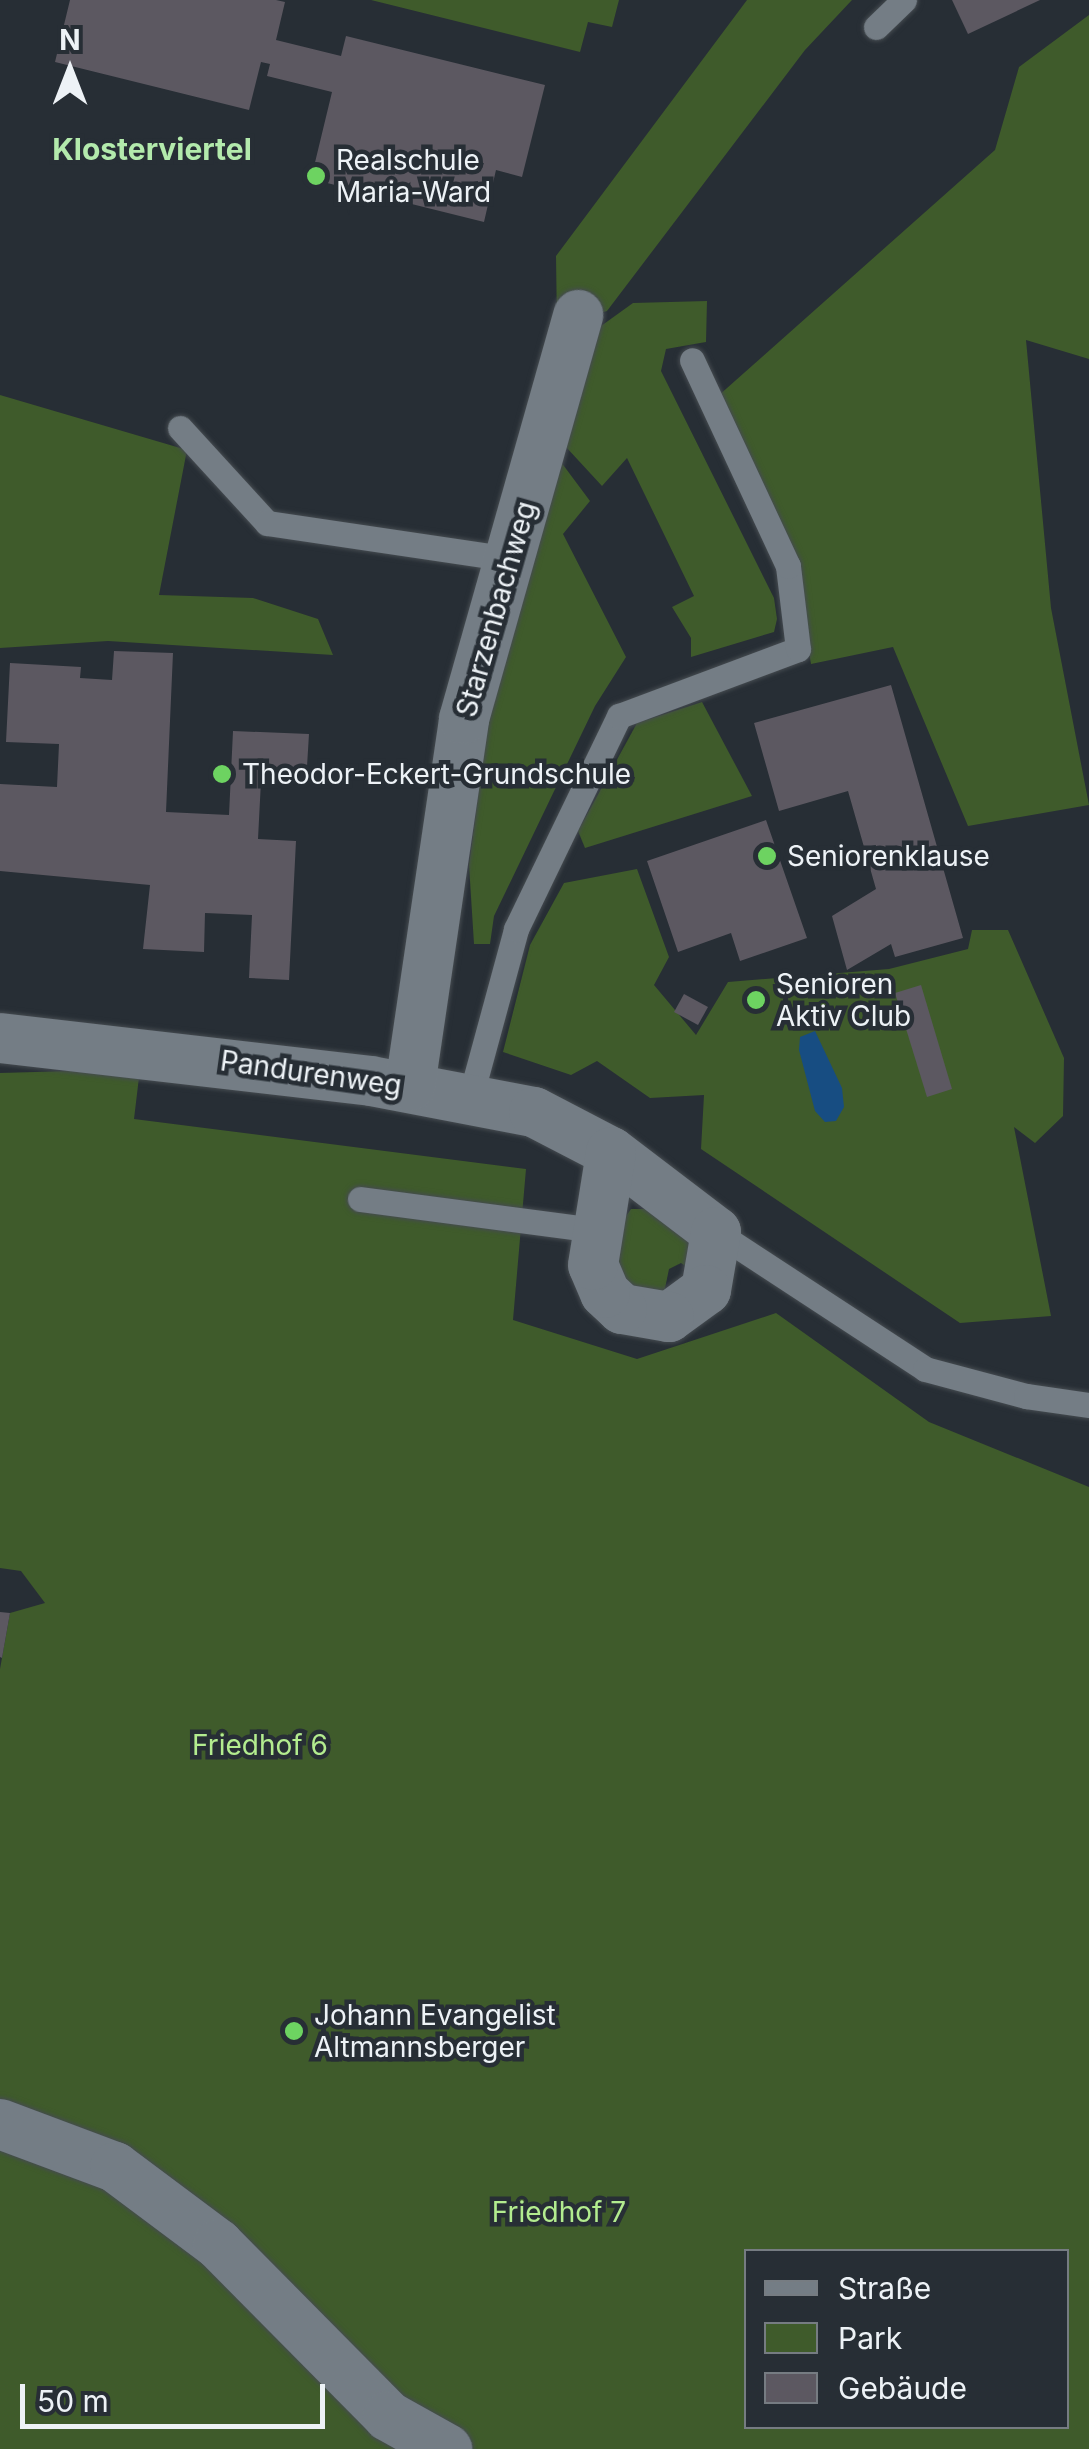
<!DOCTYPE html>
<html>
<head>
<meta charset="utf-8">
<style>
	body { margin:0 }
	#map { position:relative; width:1089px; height:2449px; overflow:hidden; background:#272e35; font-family:Inter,sans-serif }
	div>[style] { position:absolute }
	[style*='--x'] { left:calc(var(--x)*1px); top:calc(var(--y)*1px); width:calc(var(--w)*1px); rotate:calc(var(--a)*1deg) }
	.green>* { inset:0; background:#3f5b2b }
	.water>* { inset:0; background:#174d82 }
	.building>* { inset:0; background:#5c5861 }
	.roads { filter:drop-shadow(0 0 2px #454b50) drop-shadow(0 0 2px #454b50) }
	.lane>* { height:25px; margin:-12.5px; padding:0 12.5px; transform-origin:12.5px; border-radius:12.5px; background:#747d85 }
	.street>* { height:50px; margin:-25px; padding:0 25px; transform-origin:25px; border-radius:25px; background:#747d85 }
	.dots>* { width:28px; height:28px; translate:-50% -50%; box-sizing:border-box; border:5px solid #272e35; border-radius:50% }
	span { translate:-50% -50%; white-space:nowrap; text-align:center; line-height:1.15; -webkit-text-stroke:9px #272e35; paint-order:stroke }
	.poi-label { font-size:28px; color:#edf2f6 }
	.left { translate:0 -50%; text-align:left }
	.street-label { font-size:28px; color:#edf2f6 }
	.park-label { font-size:28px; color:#b3ec8f }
	.neighbourhood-label { font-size:30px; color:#b3eaac; font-weight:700 }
	.legend { position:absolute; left:744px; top:2249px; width:325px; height:180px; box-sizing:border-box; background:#272e35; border:2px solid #767c82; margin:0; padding:12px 18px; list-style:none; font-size:30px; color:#edf2f6 }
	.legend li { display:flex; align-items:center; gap:20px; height:50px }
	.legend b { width:50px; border:2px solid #767c82 }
	.north { position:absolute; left:20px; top:20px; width:100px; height:100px; -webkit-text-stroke:8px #272e35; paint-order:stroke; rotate:0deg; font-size:28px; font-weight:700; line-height:40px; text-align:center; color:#edf2f6 }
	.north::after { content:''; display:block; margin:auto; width:35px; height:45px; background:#edf2f6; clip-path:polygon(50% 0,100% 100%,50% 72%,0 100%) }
	.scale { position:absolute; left:20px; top:2384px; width:305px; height:45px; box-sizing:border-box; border:5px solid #edf2f6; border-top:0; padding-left:12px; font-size:30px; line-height:35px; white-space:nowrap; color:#edf2f6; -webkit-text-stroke:8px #272e35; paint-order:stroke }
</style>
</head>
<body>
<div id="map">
	<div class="green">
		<i style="clip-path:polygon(371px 0,619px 0,612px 27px,588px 22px,580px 52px)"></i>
		<i style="clip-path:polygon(747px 0,852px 0,805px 50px,607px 311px,557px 327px,556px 256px)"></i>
		<i style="clip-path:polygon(1089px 15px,1089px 359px,1026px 340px,1051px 608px,1089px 805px,968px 826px,893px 647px,811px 664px,791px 544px,718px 396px,995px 150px,1019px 67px)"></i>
		<i style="clip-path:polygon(707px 301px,706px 342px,666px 349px,661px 371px,774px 598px,777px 619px,774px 632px,691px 657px,691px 638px,672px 607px,694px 596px,627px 458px,602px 486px,566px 447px,601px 326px,633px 303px)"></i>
		<i style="clip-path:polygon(0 395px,187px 450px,159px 595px,253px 598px,318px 619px,333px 655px,108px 641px,0 648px)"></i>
		<i style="clip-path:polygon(558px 458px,590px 501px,563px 534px,626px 657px,595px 706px,494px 916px,490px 944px,474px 944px,469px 865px,488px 721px)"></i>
		<i style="clip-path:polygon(702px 702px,752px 796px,585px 848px,578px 831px,637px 723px)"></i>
		<i style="clip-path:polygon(637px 869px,669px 957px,654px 985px,696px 1035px,728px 982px,889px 969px,968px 949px,972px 930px,1008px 930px,1064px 1058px,1063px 1116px,1035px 1143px,1014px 1127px,1051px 1316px,960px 1323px,701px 1149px,704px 1095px,650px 1098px,597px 1061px,571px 1075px,503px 1052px,530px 945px,564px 883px)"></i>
		<i style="clip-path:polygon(evenodd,140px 1069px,134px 1119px,526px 1169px,513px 1320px,637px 1359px,776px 1313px,929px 1422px,1089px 1487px,1089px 2449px,0 2449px,0 1669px,10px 1613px,45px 1603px,21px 1571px,0 1568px,0 1073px,140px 1069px,746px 2252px,1066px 2252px,1066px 2426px,746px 2426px,746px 2252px)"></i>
		<i style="clip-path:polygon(631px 1209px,653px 1209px,693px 1239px,690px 1269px,681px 1263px,669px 1269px,663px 1298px,638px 1301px,612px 1253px,617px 1229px)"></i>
	</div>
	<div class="water">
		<i style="clip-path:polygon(815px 1031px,842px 1088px,844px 1107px,836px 1121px,825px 1122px,815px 1111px,799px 1050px,800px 1037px)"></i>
	</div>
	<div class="building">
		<i style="clip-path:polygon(70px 0,276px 0,285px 2px,276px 40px,341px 56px,346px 36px,545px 85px,522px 177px,496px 170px,484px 222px,311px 179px,332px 92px,267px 76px,270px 64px,261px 62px,249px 110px,55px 62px)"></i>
		<i style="clip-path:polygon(952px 0,1040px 0,968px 34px)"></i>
		<i style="clip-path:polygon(114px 651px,173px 653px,166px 812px,229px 815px,233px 731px,309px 734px,306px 783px,261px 781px,258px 839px,296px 841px,289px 980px,249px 978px,252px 915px,205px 913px,204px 952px,143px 949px,150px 885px,0 871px,0 784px,57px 787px,59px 744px,6px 742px,10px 663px,81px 667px,80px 678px,112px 680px)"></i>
		<i style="clip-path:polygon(891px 685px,963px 938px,895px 957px,891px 944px,847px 970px,832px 916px,876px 889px,848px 791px,779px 811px,754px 723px)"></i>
		<i style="clip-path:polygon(766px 820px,807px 938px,740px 961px,731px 933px,678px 952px,647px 861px)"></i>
		<i style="clip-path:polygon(921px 985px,952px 1089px,927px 1097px,895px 993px)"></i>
		<i style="clip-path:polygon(684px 994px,708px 1007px,698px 1025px,674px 1012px)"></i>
		<i style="clip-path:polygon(0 1612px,10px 1613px,2px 1658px,0 1657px)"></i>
	</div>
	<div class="roads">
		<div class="lane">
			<i style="--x:876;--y:27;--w:39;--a:-44"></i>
			<i style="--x:180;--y:428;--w:129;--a:47.5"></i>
			<i style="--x:267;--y:523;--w:246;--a:8.4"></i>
			<i style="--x:471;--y:1095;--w:172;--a:-74.8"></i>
			<i style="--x:516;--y:929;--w:237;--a:-64.2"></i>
			<i style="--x:619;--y:716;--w:191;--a:-20.5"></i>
			<i style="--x:798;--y:649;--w:84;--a:-96.9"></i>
			<i style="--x:788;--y:566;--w:227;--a:-115"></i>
			<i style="--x:360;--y:1199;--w:237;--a:7.5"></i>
			<i style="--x:716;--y:1232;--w:250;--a:33.2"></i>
			<i style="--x:925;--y:1369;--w:105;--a:15"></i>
			<i style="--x:1026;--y:1396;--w:64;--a:8.1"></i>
		</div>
		<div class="street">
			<i style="--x:0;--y:1038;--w:373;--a:6.6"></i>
			<i style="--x:371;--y:1081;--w:166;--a:10.8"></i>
			<i style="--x:534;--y:1112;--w:87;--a:27.5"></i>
			<i style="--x:611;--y:1152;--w:132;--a:37.3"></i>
			<i style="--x:716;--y:1232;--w:59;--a:99.8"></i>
			<i style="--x:706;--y:1290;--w:46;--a:143.9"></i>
			<i style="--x:669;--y:1317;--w:48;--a:-170.3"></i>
			<i style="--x:622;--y:1309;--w:23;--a:-137"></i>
			<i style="--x:605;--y:1293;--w:30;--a:-113"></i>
			<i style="--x:593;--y:1265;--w:114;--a:-80.9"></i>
			<i style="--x:410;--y:1086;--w:371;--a:-81.6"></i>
			<i style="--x:464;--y:719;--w:420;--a:-74.2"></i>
			<i style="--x:0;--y:2124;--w:123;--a:20.5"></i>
			<i style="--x:115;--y:2167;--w:129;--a:36.8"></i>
			<i style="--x:218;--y:2244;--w:242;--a:45.3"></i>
			<i style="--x:388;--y:2416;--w:68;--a:29.2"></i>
		</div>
	</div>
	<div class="dots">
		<i style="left:316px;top:176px;background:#6dd361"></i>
		<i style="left:222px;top:774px;background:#6dd361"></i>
		<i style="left:767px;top:856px;background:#6dd361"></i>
		<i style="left:756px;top:1000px;background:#6dd361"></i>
		<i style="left:294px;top:2031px;background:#6dd361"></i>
	</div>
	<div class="poi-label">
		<span class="left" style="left:336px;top:176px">Realschule<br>Maria-Ward</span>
		<span class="left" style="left:242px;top:774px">Theodor-Eckert-Grundschule</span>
		<span class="left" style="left:787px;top:856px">Seniorenklause</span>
		<span class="left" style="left:776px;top:1000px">Senioren<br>Aktiv Club</span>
		<span class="left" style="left:314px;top:2031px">Johann Evangelist<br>Altmannsberger</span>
	</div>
	<div class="street-label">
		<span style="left:496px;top:609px;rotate:-74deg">Starzenbachweg</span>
		<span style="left:311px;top:1073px;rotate:8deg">Pandurenweg</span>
	</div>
	<div class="park-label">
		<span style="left:260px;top:1745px">Friedhof 6</span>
		<span style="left:559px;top:2212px">Friedhof 7</span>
	</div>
	<div class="neighbourhood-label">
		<span style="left:152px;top:149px">Klosterviertel</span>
	</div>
	<ul class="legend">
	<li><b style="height:12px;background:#747d85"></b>Straße</li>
	<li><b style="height:28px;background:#3f5b2b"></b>Park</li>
	<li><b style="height:28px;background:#5c5861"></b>Gebäude</li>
	</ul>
	<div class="north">N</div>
	<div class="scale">50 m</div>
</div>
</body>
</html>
